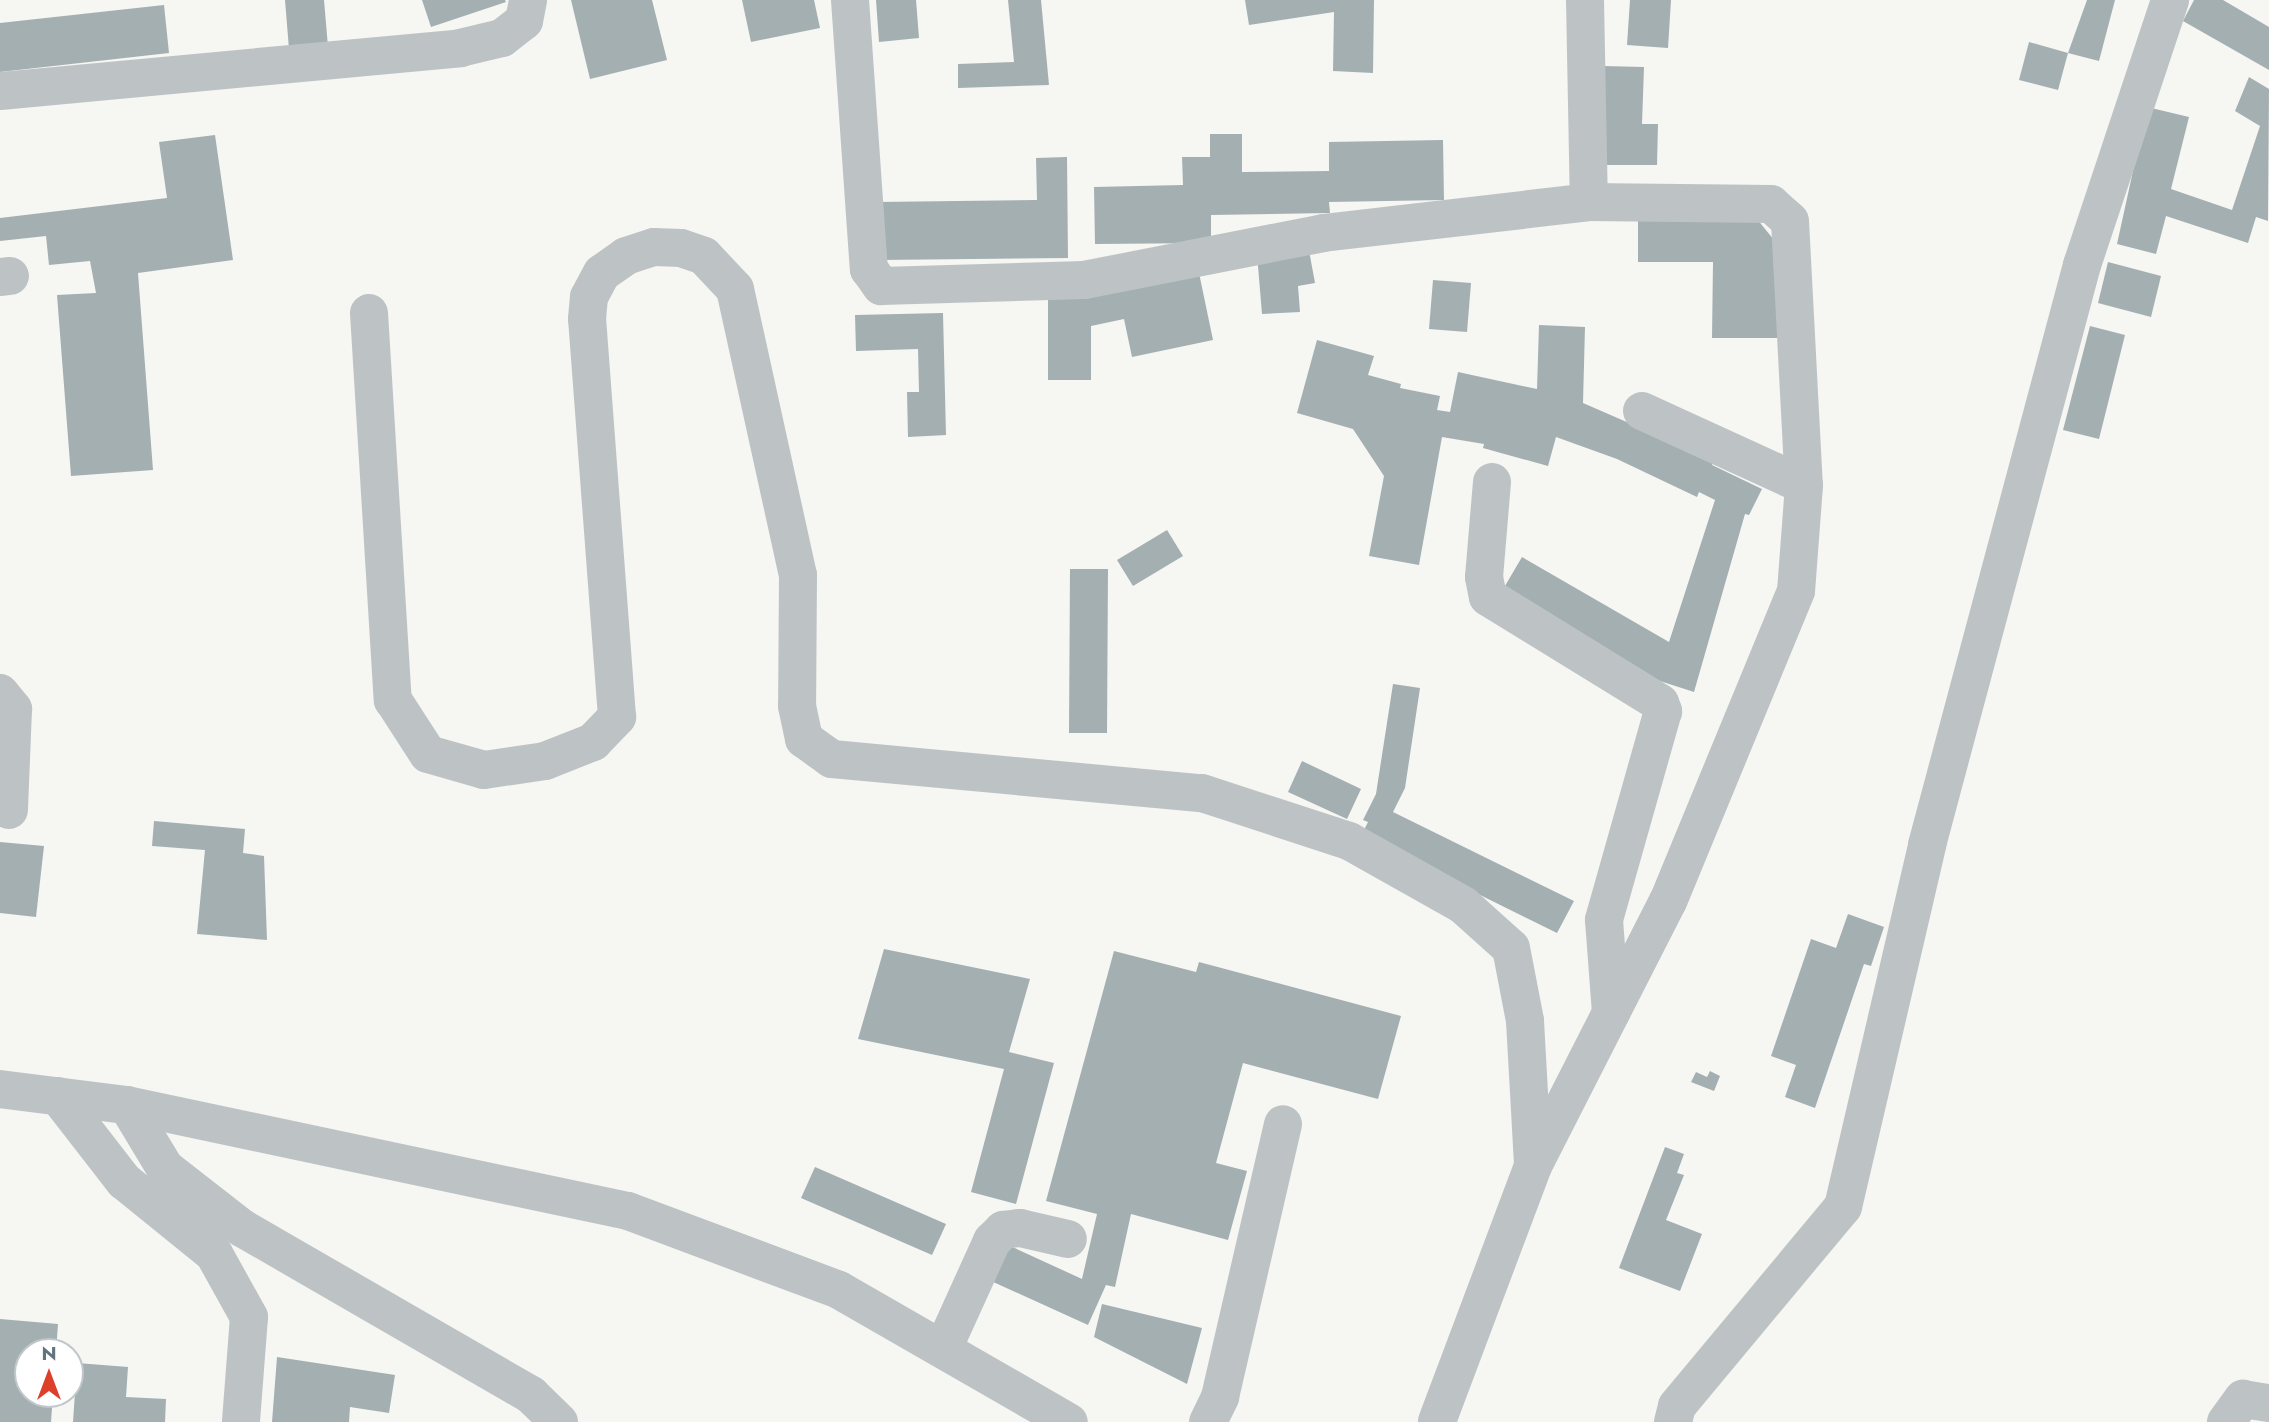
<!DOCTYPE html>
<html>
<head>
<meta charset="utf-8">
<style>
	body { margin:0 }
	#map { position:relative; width:2269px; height:1422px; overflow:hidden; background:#f6f6f3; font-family:Jost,sans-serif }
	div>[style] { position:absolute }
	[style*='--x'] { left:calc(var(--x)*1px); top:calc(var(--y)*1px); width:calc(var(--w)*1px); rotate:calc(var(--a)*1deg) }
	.building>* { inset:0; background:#a4afb2 }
	.minor>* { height:38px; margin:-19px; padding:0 19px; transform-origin:19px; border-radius:19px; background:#bdc3c5 }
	span { translate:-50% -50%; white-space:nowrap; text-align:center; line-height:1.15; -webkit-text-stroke:7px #fff; paint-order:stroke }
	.north { position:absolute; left:14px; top:1338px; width:70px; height:70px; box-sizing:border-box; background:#fff; border:2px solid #c0c8cb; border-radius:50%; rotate:0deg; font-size:19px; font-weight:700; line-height:28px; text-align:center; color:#62757d }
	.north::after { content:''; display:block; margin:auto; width:24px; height:32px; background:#de3f2b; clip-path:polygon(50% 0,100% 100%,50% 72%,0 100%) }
</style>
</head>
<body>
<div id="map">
	<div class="building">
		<i style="clip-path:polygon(285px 0,324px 0,328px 47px,289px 49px)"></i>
		<i style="clip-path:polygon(422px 0,505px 0,506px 2px,431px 27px)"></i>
		<i style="clip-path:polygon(571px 0,652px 0,667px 60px,590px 79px)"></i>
		<i style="clip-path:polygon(742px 0,814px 0,820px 28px,751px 42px)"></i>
		<i style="clip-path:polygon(876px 0,916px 0,919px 38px,879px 42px)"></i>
		<i style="clip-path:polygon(1008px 0,1041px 0,1049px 85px,958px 88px,958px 64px,1014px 62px)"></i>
		<i style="clip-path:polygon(1245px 0,1374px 0,1373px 73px,1333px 71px,1334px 12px,1249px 25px)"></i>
		<i style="clip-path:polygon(1630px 0,1671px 0,1668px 48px,1627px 45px)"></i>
		<i style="clip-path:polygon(2087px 0,2115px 0,2099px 61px,2068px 53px)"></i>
		<i style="clip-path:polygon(2194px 0,2223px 0,2269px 27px,2269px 70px,2183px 21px)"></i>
		<i style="clip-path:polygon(164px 5px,169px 53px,0 72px,0 23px)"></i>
		<i style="clip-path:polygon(2029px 42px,2068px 53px,2058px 90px,2019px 80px)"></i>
		<i style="clip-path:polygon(1603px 66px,1644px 67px,1642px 124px,1658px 124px,1657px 165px,1601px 165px)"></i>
		<i style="clip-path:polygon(2249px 77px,2269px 89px,2268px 221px,2256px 217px,2248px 243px,2166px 216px,2156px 254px,2117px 244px,2147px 107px,2189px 117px,2171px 189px,2232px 210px,2260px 126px,2235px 111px)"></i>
		<i style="clip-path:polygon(1210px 134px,1242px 134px,1242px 172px,1329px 171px,1329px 142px,1443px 140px,1444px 200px,1329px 202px,1330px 213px,1211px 215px,1211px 243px,1095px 244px,1094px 187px,1183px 185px,1182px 157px,1210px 157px)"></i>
		<i style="clip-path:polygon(215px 135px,233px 260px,138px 273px,153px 470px,71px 476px,57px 295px,96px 293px,90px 261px,49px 265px,46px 236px,0 241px,0 218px,167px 198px,159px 142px)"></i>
		<i style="clip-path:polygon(1067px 157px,1068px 258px,879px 260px,878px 202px,1037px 200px,1036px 158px)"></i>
		<i style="clip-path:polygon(1638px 218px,1757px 219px,1778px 245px,1777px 338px,1712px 338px,1713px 262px,1638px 262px)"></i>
		<i style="clip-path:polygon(1308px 245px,1315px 283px,1298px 286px,1300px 312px,1262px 314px,1257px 254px)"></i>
		<i style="clip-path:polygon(2108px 262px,2161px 276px,2151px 317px,2098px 303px)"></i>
		<i style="clip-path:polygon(1199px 273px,1213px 340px,1132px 357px,1124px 319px,1091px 326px,1091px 380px,1048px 380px,1048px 298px)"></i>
		<i style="clip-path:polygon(1433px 280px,1471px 283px,1467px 332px,1429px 329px)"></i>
		<i style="clip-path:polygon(943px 313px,946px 435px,908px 437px,907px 392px,919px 392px,918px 349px,856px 351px,855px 315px)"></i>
		<i style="clip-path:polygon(1539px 325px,1585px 327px,1583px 403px,1714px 460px,1712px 465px,1762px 489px,1749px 515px,1745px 514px,1694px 692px,1632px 672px,1502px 591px,1522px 557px,1669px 642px,1715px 500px,1699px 492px,1697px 497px,1617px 459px,1556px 437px,1548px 466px,1483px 448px,1484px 444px,1442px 437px,1419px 565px,1369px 556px,1384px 476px,1353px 429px,1297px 413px,1317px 340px,1374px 356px,1368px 375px,1401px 384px,1400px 388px,1440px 396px,1437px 410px,1450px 412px,1458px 372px,1537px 389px)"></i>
		<i style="clip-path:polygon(2090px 326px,2125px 335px,2099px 439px,2063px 430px)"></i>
		<i style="clip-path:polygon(1167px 530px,1183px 556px,1133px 586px,1117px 560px)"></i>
		<i style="clip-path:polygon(1070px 569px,1108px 569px,1107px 733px,1069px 733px)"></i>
		<i style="clip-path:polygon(1393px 684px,1420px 688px,1405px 788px,1393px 812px,1574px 901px,1557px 933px,1361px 836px,1368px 822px,1363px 820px,1376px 794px)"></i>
		<i style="clip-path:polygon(1302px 761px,1361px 789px,1347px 819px,1288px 792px)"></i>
		<i style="clip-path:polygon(154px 821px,245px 829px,243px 853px,264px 856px,267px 940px,197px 934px,205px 850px,152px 846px)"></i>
		<i style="clip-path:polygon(0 842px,44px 846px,36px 917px,0 913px)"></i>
		<i style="clip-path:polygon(1848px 914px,1884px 927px,1871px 966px,1864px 964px,1815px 1108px,1785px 1097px,1796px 1065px,1771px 1056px,1811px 939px,1836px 948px)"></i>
		<i style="clip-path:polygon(884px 949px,1030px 979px,1009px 1052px,1054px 1063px,1016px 1204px,971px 1192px,1004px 1069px,858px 1039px)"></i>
		<i style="clip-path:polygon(1114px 951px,1196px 972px,1199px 962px,1401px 1016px,1378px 1099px,1243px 1063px,1216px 1163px,1247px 1171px,1228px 1240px,1131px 1214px,1115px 1287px,1106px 1285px,1088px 1325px,991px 1281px,1008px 1245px,1082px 1279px,1097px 1214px,1046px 1201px)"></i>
		<i style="clip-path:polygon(1710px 1071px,1720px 1076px,1714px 1091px,1691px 1082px,1696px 1072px,1707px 1077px)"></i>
		<i style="clip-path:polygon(1665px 1147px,1684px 1154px,1677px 1173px,1684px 1175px,1666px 1220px,1702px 1234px,1680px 1291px,1619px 1268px)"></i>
		<i style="clip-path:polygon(815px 1167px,946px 1224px,932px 1255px,801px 1198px)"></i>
		<i style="clip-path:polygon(1102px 1304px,1202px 1328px,1187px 1384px,1094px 1337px)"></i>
		<i style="clip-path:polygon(0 1319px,58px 1324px,56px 1352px,28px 1352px,28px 1394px,53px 1394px,51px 1422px,0 1422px)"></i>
		<i style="clip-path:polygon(277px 1357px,395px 1375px,389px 1413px,350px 1407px,349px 1422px,272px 1422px)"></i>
		<i style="clip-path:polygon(77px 1363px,128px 1367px,126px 1397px,166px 1399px,165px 1422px,73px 1422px)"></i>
	</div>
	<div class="minor">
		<i style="--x:850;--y:0;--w:270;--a:86"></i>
		<i style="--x:869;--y:269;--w:21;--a:55"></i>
		<i style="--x:881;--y:286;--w:203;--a:-1.7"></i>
		<i style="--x:1084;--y:280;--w:244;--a:-11.1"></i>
		<i style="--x:1323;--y:233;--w:268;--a:-6.6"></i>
		<i style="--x:1589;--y:202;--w:182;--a:0.6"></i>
		<i style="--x:1771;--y:204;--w:25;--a:42"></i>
		<i style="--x:1790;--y:221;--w:264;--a:87"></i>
		<i style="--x:1804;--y:485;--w:106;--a:94.3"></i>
		<i style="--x:1796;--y:591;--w:335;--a:112.4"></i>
		<i style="--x:1668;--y:901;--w:297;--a:117"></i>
		<i style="--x:1533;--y:1166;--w:273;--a:110.6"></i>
		<i style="--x:1585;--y:0;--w:202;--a:88.9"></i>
		<i style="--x:0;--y:91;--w:462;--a:-5.3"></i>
		<i style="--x:460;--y:48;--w:43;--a:-13.4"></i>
		<i style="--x:502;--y:38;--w:28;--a:-38"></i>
		<i style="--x:524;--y:21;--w:21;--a:-79"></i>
		<i style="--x:0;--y:277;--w:10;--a:-6"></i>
		<i style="--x:369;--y:313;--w:388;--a:86.5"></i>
		<i style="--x:393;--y:700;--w:64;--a:57.1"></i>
		<i style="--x:428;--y:754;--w:58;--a:15.9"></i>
		<i style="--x:484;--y:770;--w:62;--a:-8.4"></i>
		<i style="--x:545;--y:761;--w:52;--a:-21.6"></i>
		<i style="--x:593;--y:742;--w:35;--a:-46"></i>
		<i style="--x:617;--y:717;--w:399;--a:-94.3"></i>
		<i style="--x:587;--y:319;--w:22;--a:-85"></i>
		<i style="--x:589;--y:297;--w:27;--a:-62"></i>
		<i style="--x:602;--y:273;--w:29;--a:-35"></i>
		<i style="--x:626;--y:256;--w:29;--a:-18"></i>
		<i style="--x:654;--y:247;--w:27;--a:2"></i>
		<i style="--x:681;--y:248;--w:24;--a:19"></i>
		<i style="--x:704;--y:256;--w:45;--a:46.8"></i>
		<i style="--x:735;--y:289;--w:293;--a:77.6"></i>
		<i style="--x:798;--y:575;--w:131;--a:90.4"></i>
		<i style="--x:797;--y:706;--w:34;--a:78"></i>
		<i style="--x:804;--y:739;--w:34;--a:36"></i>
		<i style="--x:832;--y:759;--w:372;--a:5.3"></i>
		<i style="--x:1202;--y:793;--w:155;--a:18.1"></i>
		<i style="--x:1349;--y:841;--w:131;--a:29.3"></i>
		<i style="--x:1463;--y:905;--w:64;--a:41.9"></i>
		<i style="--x:1511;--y:948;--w:74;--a:79.1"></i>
		<i style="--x:1525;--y:1021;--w:145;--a:86.8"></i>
		<i style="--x:1642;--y:411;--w:178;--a:24.6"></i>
		<i style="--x:1492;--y:482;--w:95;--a:94.8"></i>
		<i style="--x:1484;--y:577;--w:20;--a:79"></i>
		<i style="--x:1488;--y:597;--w:202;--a:31.6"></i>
		<i style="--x:1660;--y:703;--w:9;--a:69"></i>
		<i style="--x:1663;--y:711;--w:217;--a:105.8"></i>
		<i style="--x:1604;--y:920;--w:93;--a:85.7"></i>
		<i style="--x:0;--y:693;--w:21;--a:51"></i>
		<i style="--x:13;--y:709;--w:101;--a:92.3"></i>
		<i style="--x:0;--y:1089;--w:128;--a:7.2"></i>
		<i style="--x:127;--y:1105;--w:512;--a:11.95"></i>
		<i style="--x:628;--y:1211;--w:225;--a:20.5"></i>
		<i style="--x:839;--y:1290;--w:265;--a:29.9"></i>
		<i style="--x:58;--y:1096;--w:108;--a:52.2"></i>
		<i style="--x:124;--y:1181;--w:116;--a:39"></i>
		<i style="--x:214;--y:1254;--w:72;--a:60.9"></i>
		<i style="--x:249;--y:1317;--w:105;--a:94.4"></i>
		<i style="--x:127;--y:1105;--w:74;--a:58.9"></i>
		<i style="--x:165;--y:1168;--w:98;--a:37.9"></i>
		<i style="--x:242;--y:1228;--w:334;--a:30"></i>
		<i style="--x:531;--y:1395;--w:39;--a:44"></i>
		<i style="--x:943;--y:1349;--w:119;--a:-65.6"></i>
		<i style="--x:992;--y:1241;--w:16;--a:-45"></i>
		<i style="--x:1003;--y:1230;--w:17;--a:-7"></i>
		<i style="--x:1020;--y:1228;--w:49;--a:12.9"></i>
		<i style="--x:1208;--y:1422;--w:28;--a:-64"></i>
		<i style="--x:1220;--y:1397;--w:280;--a:-77"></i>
		<i style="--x:1673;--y:1422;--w:16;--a:-76"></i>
		<i style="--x:1677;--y:1406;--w:259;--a:-50.2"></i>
		<i style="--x:1843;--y:1207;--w:372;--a:-76.9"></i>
		<i style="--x:1927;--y:845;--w:600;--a:-75.04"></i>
		<i style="--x:2082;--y:265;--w:279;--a:-71.6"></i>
		<i style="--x:2226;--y:1422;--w:29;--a:-54"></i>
		<i style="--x:2243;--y:1399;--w:26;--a:9"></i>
	</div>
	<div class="north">N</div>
</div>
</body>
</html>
